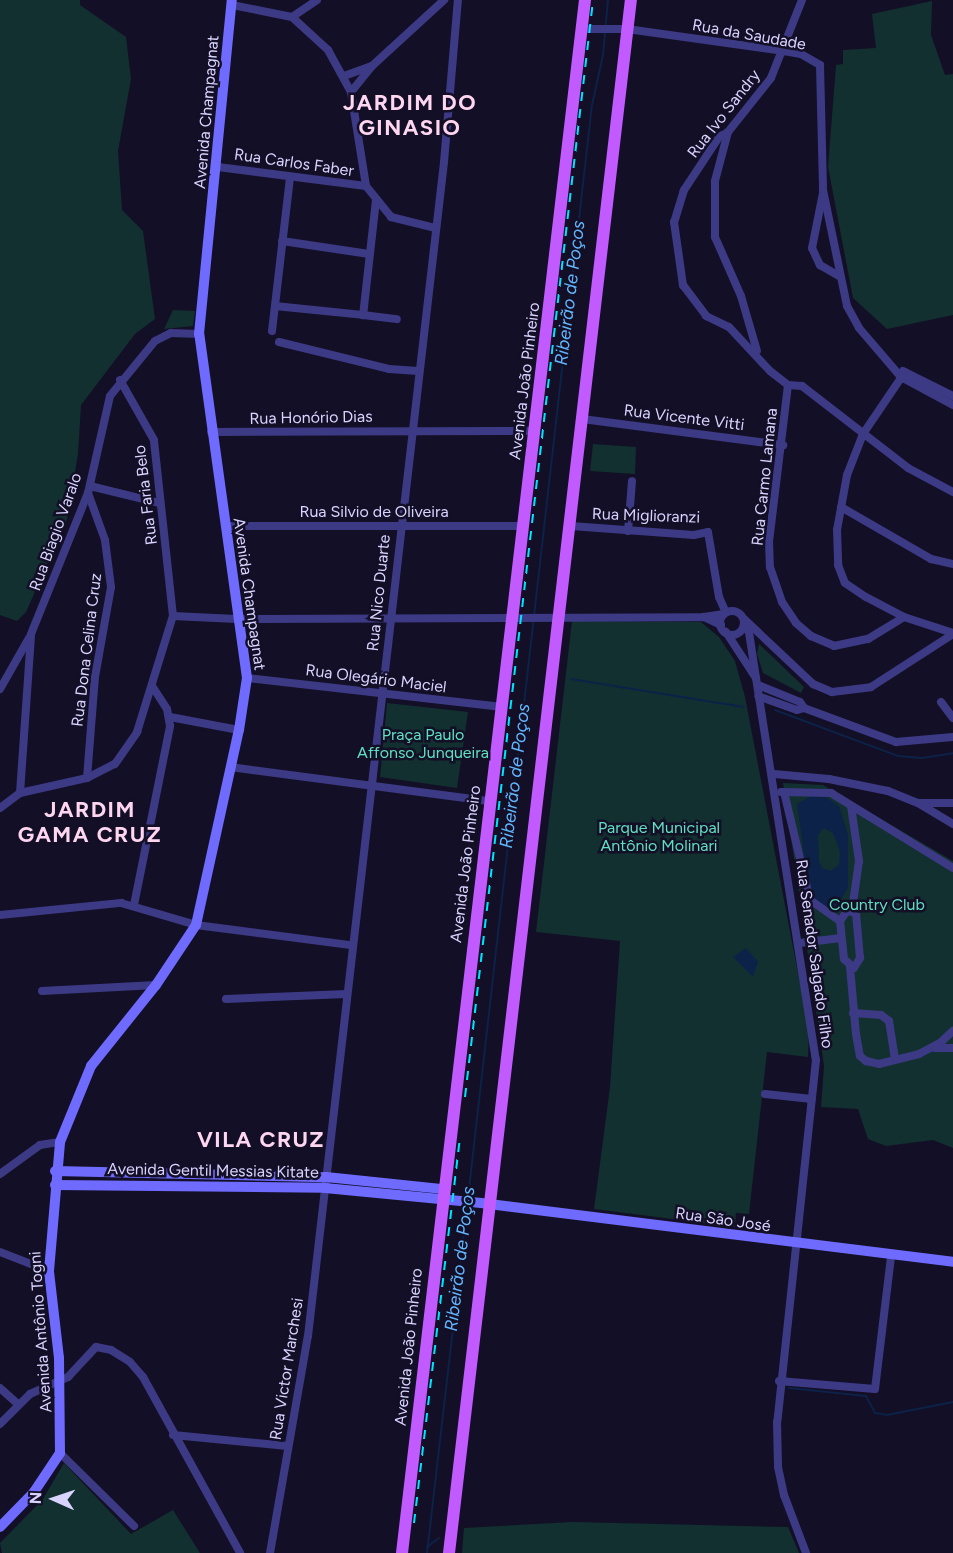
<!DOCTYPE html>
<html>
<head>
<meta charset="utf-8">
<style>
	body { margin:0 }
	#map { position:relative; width:953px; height:1553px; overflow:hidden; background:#130f26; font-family:Figtree,sans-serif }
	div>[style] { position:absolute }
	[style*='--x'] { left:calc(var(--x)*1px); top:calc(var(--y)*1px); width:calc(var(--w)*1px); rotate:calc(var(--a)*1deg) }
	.green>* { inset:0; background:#12302f }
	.water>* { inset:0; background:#0c2248 }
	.stream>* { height:2px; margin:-1px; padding:0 1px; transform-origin:1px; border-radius:1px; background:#0c2248 }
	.street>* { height:8px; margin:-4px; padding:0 4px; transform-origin:4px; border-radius:4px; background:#3d3a85 }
	.street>.ring { margin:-4px; padding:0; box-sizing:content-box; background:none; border:8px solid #3d3a85; border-radius:50% }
	.secondary>* { height:10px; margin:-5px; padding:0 5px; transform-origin:5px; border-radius:5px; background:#6f6bff }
	.primary>* { height:12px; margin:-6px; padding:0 6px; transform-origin:6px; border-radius:6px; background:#c25bff }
	.rail>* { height:2px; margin-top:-1px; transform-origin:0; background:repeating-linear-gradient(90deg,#00e5ff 0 9px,transparent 0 17px) }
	span { translate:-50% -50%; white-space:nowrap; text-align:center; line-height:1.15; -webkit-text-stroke:5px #130f26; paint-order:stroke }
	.street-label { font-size:16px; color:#d9d4ff }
	.park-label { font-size:16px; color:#5fe0c0 }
	.water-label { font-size:18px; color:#62b6ff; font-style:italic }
	.district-label { font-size:22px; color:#ffd6f0; font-weight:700; letter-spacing:1.5px }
	.north { position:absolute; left:24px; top:1469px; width:60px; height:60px; -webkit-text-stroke:4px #130f26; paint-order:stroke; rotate:273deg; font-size:16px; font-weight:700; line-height:24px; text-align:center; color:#d9d4ff }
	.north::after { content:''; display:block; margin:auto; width:21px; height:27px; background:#d9d4ff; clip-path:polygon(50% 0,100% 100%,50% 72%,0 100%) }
</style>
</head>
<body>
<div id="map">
	<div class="green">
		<i style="clip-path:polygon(0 0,80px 0,80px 5px,126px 37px,131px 79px,118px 151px,122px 210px,143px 231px,155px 319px,135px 334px,81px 405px,78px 454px,67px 519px,26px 612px,17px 621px,0 615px)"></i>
		<i style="clip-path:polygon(932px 1px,931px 35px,945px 75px,953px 74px,953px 315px,887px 329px,853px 298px,828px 167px,836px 65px,843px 64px,843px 50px,876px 48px,872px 14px)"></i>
		<i style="clip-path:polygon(173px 310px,195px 311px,193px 326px,164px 329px)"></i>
		<i style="clip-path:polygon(593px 444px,636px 447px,635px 474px,590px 471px)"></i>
		<i style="clip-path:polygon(572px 621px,701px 622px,719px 637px,735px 661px,745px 697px,809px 1030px,808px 1057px,767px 1052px,749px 1214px,736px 1213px,735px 1227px,594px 1209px,610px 1087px,620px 941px,536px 932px)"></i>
		<i style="clip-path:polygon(759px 644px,804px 687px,801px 693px,763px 673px,757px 654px)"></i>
		<i style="clip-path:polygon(387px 703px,468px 712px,457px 788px,380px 777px)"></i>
		<i style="clip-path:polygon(783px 783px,823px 785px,953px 861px,953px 1148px,933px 1140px,886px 1146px,868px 1139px,858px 1109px,821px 1107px,824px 1066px)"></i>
		<i style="clip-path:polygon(64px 1463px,131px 1534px,173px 1510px,200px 1553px,2px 1553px,0 1543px,43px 1499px)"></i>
		<i style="clip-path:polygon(572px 1522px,788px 1527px,799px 1553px,462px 1553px,464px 1528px)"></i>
	</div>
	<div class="water">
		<i style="clip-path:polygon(evenodd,818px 792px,839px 806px,848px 835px,848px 888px,836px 907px,823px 907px,810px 897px,797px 804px,818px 792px,824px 828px,833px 833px,840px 852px,839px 865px,831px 871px,822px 868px,819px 861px,818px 835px,824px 828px)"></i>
		<i style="clip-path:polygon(746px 948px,758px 962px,753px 977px,733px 957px)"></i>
	</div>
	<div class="stream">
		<i style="--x:571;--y:679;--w:175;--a:9.2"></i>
		<i style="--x:775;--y:710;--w:131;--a:20.5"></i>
		<i style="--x:898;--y:756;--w:24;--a:5"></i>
		<i style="--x:922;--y:758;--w:31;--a:-9"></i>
		<i style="--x:468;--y:1198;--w:1100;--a:-83.53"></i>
		<i style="--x:592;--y:105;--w:51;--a:-77.6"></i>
		<i style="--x:603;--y:55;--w:55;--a:-84.8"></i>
		<i style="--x:789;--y:1388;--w:77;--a:5.9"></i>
		<i style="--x:866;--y:1396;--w:19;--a:62"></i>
		<i style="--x:875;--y:1413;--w:12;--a:9"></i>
		<i style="--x:887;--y:1415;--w:67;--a:-11.1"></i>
		<i style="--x:427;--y:1547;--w:15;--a:-37"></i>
		<i style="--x:427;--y:1553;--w:349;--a:-83.4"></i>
	</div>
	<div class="street">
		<i style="--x:802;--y:0;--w:84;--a:111.7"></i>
		<i style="--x:771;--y:78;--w:69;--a:128.5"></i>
		<i style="--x:728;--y:132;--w:10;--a:151"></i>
		<i style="--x:719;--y:137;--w:64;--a:123.4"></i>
		<i style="--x:684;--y:190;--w:34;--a:107"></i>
		<i style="--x:674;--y:222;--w:64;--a:81.9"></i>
		<i style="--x:683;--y:285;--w:39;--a:53"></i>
		<i style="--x:706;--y:316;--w:25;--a:26"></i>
		<i style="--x:729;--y:327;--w:60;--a:47"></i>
		<i style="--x:770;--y:371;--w:23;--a:38"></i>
		<i style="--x:788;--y:385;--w:14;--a:4"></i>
		<i style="--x:802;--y:386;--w:134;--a:37.7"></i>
		<i style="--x:908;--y:468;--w:51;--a:28.1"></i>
		<i style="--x:232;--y:5;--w:61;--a:11.3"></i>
		<i style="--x:292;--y:17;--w:49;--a:42.5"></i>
		<i style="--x:328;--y:50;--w:48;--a:61.3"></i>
		<i style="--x:351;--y:92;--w:95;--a:80.9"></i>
		<i style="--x:366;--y:186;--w:40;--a:51"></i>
		<i style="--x:391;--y:217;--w:45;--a:14"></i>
		<i style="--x:292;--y:17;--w:30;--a:-34"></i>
		<i style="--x:582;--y:29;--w:45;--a:0"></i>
		<i style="--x:627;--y:29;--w:159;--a:8"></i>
		<i style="--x:784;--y:51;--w:17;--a:10"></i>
		<i style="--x:801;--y:54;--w:22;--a:30"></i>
		<i style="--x:820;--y:65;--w:125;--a:88.6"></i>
		<i style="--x:823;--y:190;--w:118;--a:78.3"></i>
		<i style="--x:847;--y:306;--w:25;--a:61"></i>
		<i style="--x:859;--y:328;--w:65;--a:49.4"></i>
		<i style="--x:901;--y:377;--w:59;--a:28.3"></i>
		<i style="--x:372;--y:66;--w:98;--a:-42.5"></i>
		<i style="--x:344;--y:76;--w:30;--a:-20"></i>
		<i style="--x:372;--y:66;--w:33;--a:129"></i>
		<i style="--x:728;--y:132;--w:51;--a:104.9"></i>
		<i style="--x:715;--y:181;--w:56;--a:90"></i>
		<i style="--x:715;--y:237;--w:64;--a:66.2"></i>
		<i style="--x:741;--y:296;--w:57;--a:73.8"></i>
		<i style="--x:218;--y:167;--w:149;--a:7.3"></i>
		<i style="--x:823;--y:193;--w:56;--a:101.3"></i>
		<i style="--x:812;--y:248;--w:19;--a:65"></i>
		<i style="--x:820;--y:265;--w:22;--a:30"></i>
		<i style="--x:376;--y:200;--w:116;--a:96.4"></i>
		<i style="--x:363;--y:315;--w:34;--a:7"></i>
		<i style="--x:282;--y:241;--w:88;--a:8.5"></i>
		<i style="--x:275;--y:306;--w:88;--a:5.8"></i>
		<i style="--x:272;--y:331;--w:154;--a:-83.3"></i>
		<i style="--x:279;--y:342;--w:113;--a:13.8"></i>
		<i style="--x:389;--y:369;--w:29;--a:4"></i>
		<i style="--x:903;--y:371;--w:56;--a:26.6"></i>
		<i style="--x:905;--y:372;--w:75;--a:124.1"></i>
		<i style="--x:863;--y:434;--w:44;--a:111.3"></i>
		<i style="--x:847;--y:475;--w:56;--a:100.3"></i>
		<i style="--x:837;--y:530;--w:35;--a:88"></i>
		<i style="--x:838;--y:565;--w:19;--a:69"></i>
		<i style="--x:845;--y:583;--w:25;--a:34"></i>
		<i style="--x:866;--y:597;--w:43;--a:27.8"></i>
		<i style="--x:904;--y:617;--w:52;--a:18.1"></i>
		<i style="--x:788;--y:385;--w:157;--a:96.9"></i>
		<i style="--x:769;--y:541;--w:26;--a:88"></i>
		<i style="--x:770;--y:567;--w:37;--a:71"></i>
		<i style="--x:782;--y:602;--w:25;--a:56"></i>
		<i style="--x:796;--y:623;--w:20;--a:41"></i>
		<i style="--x:811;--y:636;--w:25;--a:23"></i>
		<i style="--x:834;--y:646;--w:35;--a:-12"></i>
		<i style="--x:868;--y:639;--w:42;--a:-31.4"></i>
		<i style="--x:582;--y:419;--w:203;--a:7.4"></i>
		<i style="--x:211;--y:432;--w:325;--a:-0.2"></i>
		<i style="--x:90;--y:486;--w:72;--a:13.7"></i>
		<i style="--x:841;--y:507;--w:104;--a:30"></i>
		<i style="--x:931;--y:559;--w:23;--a:13"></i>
		<i style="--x:225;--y:526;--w:299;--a:0"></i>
		<i style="--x:571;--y:526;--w:123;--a:4.2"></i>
		<i style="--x:694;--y:535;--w:14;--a:-12"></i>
		<i style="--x:708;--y:532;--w:66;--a:80.4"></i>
		<i style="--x:719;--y:597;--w:17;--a:66"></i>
		<i style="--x:628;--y:531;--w:50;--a:-85.4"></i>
		<i class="ring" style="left:720px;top:611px;width:16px;height:16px"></i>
		<i style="--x:173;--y:616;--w:64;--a:2.7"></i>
		<i style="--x:237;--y:619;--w:467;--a:-0.2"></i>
		<i style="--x:744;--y:619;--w:95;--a:43.3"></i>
		<i style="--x:813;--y:684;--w:21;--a:23"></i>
		<i style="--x:832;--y:692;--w:39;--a:-7"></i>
		<i style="--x:871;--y:687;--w:98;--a:-32.9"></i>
		<i style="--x:721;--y:625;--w:19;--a:-155"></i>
		<i style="--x:704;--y:617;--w:20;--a:-9"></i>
		<i style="--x:726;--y:632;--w:55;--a:56.9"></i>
		<i style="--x:756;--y:678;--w:47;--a:-98.7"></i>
		<i style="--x:749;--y:632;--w:8;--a:-130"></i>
		<i style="--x:247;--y:678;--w:257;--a:6.5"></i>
		<i style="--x:756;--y:678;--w:387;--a:81.1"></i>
		<i style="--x:816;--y:1060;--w:364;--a:96.1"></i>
		<i style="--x:777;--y:1422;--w:45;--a:88.7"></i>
		<i style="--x:778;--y:1467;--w:29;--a:78"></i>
		<i style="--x:784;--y:1495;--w:62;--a:69.2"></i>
		<i style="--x:758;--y:685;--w:45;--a:22"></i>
		<i style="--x:800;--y:702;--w:7;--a:56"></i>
		<i style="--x:804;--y:708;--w:7;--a:164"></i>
		<i style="--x:797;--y:710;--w:41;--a:-160.3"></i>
		<i style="--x:0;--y:689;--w:59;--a:-60.4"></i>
		<i style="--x:941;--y:702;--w:20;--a:53"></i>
		<i style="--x:804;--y:708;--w:98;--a:20.3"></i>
		<i style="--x:896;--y:742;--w:57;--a:-5"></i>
		<i style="--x:170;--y:717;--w:70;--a:10.7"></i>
		<i style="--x:230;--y:767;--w:262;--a:7.5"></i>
		<i style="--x:774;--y:774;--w:55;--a:5.2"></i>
		<i style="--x:829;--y:779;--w:60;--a:11.5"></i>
		<i style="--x:888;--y:791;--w:32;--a:22"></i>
		<i style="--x:918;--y:803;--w:41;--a:31"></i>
		<i style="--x:87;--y:778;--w:101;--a:-85.5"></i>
		<i style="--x:95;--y:677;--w:91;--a:-79.9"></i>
		<i style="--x:111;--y:587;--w:47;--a:-97.3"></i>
		<i style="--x:105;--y:540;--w:50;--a:-109.9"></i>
		<i style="--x:781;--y:792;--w:50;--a:1.1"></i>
		<i style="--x:831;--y:793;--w:143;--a:31.6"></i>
		<i style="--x:784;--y:792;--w:111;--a:76.5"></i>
		<i style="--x:810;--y:900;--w:37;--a:35"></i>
		<i style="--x:840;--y:921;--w:38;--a:84"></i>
		<i style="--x:844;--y:959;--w:13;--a:42"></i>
		<i style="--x:854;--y:968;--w:12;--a:-59"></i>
		<i style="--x:860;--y:958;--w:45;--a:-95.1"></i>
		<i style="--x:856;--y:913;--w:9;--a:-167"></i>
		<i style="--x:847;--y:911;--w:12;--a:125"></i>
		<i style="--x:20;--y:793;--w:159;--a:-86"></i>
		<i style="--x:31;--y:634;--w:152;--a:-68"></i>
		<i style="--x:88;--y:493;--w:99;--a:-77.2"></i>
		<i style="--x:110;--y:396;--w:71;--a:-50.7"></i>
		<i style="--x:155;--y:341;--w:18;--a:-27"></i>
		<i style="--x:171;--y:333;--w:28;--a:2"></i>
		<i style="--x:919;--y:803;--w:34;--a:0"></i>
		<i style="--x:851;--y:806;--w:56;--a:81.7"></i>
		<i style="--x:859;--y:861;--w:49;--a:98.1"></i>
		<i style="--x:0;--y:808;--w:25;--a:-37"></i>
		<i style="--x:20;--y:793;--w:69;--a:-12.6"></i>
		<i style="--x:87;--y:778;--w:31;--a:-27"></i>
		<i style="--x:115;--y:764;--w:39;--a:-55"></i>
		<i style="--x:137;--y:732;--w:121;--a:-72.8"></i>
		<i style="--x:173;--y:616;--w:177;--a:-96.2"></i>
		<i style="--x:154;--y:440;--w:69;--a:-119.5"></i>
		<i style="--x:134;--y:905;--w:183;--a:-78.6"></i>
		<i style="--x:170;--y:726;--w:17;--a:-100"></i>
		<i style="--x:167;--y:709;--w:27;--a:-123"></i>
		<i style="--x:0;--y:915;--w:122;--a:-5.7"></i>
		<i style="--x:121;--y:903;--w:78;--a:16.3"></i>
		<i style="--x:196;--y:925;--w:156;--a:7.4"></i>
		<i style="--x:800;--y:943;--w:41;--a:-7"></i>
		<i style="--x:850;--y:967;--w:67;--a:84.9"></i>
		<i style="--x:856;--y:1034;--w:22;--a:80"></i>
		<i style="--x:860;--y:1056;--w:8;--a:40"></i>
		<i style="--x:866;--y:1061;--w:13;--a:13"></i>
		<i style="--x:879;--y:1064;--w:41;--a:-14"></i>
		<i style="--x:919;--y:1054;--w:24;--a:-28"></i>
		<i style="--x:940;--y:1043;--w:18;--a:-43"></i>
		<i style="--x:42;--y:991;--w:114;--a:-3"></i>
		<i style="--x:226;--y:999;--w:120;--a:-2.4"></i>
		<i style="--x:853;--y:1013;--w:28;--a:4"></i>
		<i style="--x:881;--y:1015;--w:10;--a:37"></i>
		<i style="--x:889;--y:1021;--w:39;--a:81"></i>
		<i style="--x:935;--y:1048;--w:18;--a:0"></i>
		<i style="--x:765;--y:1094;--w:47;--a:6.1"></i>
		<i style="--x:0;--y:1174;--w:49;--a:-35.9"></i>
		<i style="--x:40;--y:1145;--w:20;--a:-9"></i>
		<i style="--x:0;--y:1252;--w:53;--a:21.2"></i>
		<i style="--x:779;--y:1381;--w:96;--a:4.8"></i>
		<i style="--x:875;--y:1389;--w:133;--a:-83.1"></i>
		<i style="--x:0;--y:1388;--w:24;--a:42"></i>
		<i style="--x:0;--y:1424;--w:42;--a:-45"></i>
		<i style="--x:30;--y:1394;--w:42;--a:-24.1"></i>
		<i style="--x:68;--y:1377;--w:41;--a:-47"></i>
		<i style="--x:96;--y:1347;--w:15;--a:11"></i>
		<i style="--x:111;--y:1350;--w:22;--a:32"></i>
		<i style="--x:130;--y:1362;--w:20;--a:49"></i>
		<i style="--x:143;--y:1377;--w:201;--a:61.1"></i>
		<i style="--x:173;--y:1435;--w:115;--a:5.5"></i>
		<i style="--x:60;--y:1453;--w:104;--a:44.6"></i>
		<i style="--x:270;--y:1553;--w:220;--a:-80.1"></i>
		<i style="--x:308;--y:1336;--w:1182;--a:-83.39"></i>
		<i style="--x:444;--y:162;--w:163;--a:-85.1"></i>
	</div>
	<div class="secondary">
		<i style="--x:55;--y:1171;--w:271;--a:1.3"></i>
		<i style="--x:326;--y:1177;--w:118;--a:5.9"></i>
		<i style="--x:55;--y:1185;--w:270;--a:0.6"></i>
		<i style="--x:325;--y:1188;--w:157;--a:5.5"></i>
		<i style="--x:481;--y:1203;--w:476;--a:7.1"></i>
		<i style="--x:0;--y:1527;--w:49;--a:-45.8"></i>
		<i style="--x:34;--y:1492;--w:47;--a:-56.3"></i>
		<i style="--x:60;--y:1453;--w:95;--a:-90.6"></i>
		<i style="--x:59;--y:1358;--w:88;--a:-96.6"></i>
		<i style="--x:49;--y:1271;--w:129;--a:-85.1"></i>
		<i style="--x:60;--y:1142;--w:82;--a:-67.8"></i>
		<i style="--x:91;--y:1066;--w:104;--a:-51.3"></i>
		<i style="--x:156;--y:985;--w:72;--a:-56.3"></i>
		<i style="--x:196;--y:925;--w:200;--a:-77.6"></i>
		<i style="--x:239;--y:730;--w:53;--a:-81.3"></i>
		<i style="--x:247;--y:678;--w:347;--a:-97.9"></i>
		<i style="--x:199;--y:334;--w:336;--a:-84.4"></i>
	</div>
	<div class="primary">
		<i style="--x:402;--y:1553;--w:1564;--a:-83.28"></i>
		<i style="--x:449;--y:1553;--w:1564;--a:-83.32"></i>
	</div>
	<div class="rail">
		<i style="--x:465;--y:1097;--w:1104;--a:-83.34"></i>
		<i style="--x:414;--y:1523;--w:389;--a:-83.2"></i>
	</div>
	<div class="street-label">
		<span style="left:749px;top:35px;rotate:10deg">Rua da Saudade</span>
		<span style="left:207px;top:112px;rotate:-85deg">Avenida Champagnat</span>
		<span style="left:724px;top:114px;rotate:-52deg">Rua Ivo Sandry</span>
		<span style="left:294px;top:163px;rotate:8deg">Rua Carlos Faber</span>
		<span style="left:525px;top:381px;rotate:-83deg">Avenida João Pinheiro</span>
		<span style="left:311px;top:418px;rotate:-1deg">Rua Honório Dias</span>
		<span style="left:684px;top:418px;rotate:7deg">Rua Vicente Vitti</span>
		<span style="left:765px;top:477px;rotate:-84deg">Rua Carmo Lamana</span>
		<span style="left:146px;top:495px;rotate:-97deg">Rua Faria Belo</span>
		<span style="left:374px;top:512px">Rua Silvio de Oliveira</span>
		<span style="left:646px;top:516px;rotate:2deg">Rua Miglioranzi</span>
		<span style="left:56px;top:532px;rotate:-70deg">Rua Biagio Varalo</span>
		<span style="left:379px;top:593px;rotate:-84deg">Rua Nico Duarte</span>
		<span style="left:249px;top:594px;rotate:82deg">Avenida Champagnat</span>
		<span style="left:87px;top:650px;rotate:-83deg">Rua Dona Celina Cruz</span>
		<span style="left:376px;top:679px;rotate:7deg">Rua Olegário Maciel</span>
		<span style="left:466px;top:864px;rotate:-83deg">Avenida João Pinheiro</span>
		<span style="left:814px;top:954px;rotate:82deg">Rua Senador Salgado Filho</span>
		<span style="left:213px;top:1171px;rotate:1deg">Avenida Gentil Messias Kitate</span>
		<span style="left:723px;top:1220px;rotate:8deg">Rua São José</span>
		<span style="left:41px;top:1332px;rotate:-94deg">Avenida Antônio Togni</span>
		<span style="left:409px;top:1347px;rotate:-84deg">Avenida João Pinheiro</span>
		<span style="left:287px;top:1369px;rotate:-81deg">Rua Victor Marchesi</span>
	</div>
	<div class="park-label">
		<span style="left:423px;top:744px">Praça Paulo<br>Affonso Junqueira</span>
		<span style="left:659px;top:837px">Parque Municipal<br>Antônio Molinari</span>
		<span style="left:877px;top:905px">Country Club</span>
	</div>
	<div class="water-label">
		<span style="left:570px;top:293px;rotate:-83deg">Ribeirão de Poços</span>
		<span style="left:515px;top:776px;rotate:-83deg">Ribeirão de Poços</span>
		<span style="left:460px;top:1259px;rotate:-83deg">Ribeirão de Poços</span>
	</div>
	<div class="district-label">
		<span style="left:410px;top:115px">JARDIM DO<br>GINASIO</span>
		<span style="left:90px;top:822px">JARDIM<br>GAMA CRUZ</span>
		<span style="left:261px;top:1140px">VILA CRUZ</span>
	</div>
	<div class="north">N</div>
</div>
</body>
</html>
